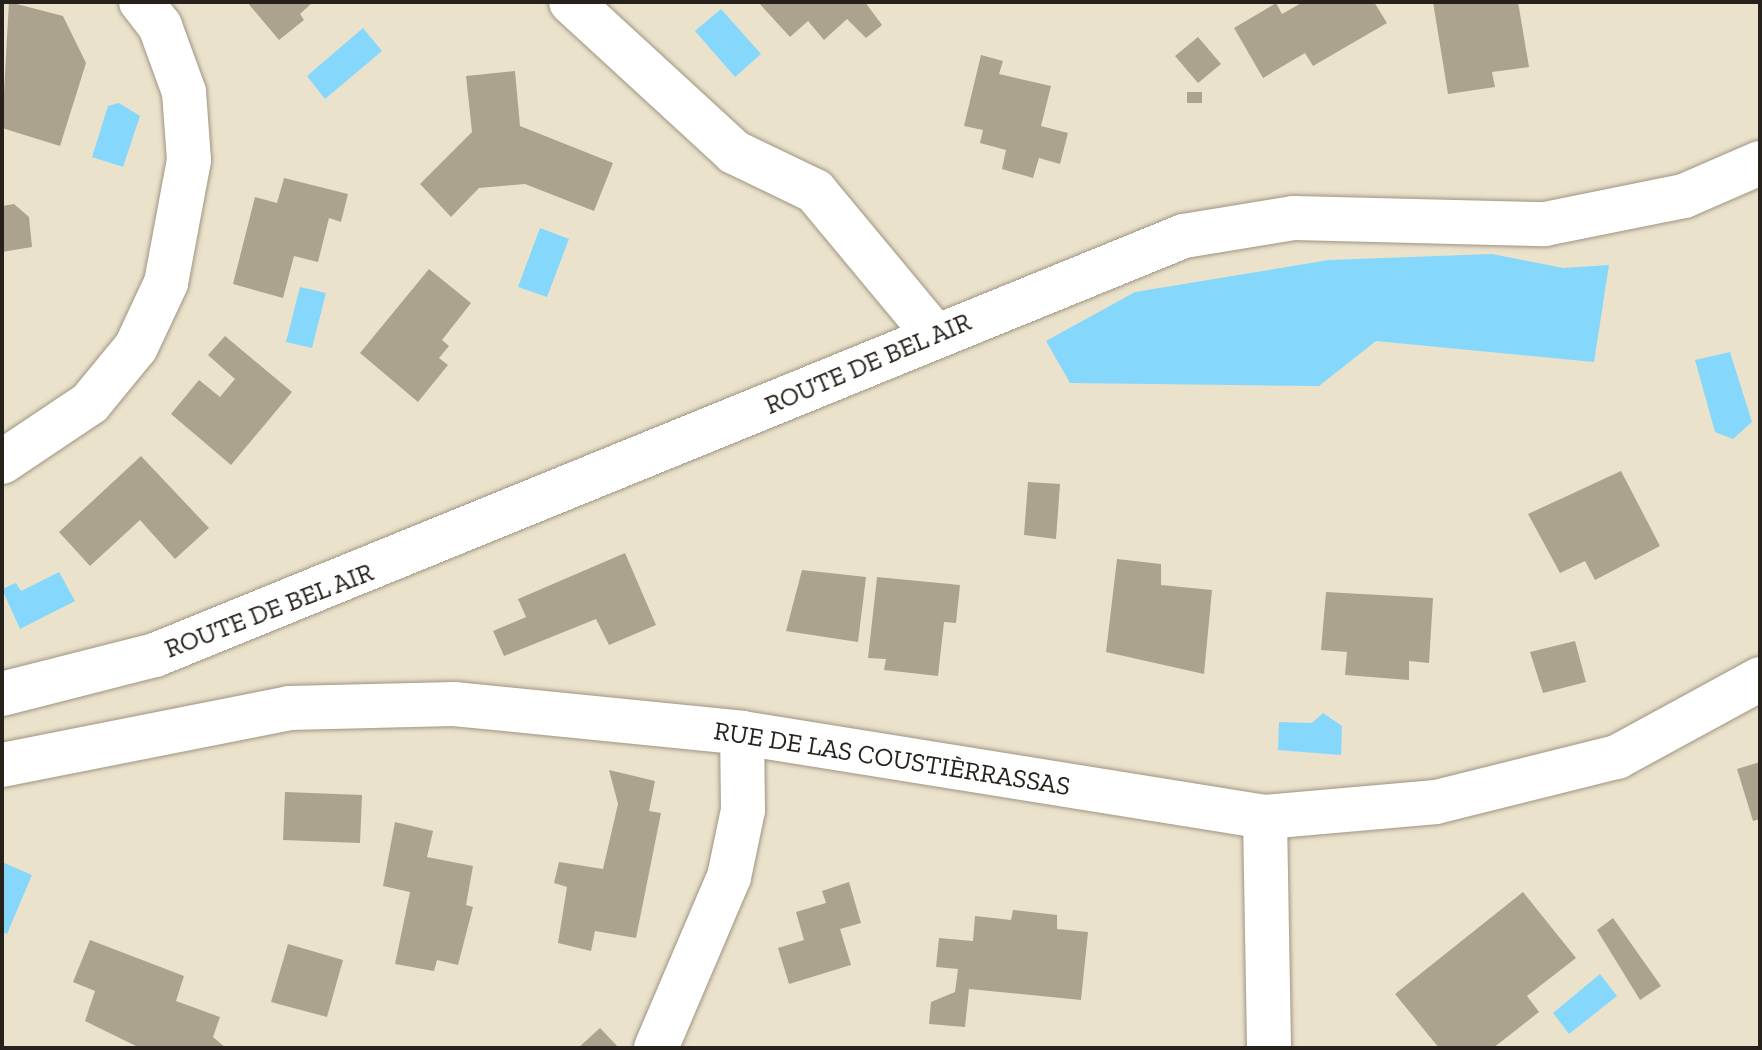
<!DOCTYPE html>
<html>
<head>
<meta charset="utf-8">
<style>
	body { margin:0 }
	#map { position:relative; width:1762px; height:1050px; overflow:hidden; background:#ebe2cc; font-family:"Zilla Slab",serif }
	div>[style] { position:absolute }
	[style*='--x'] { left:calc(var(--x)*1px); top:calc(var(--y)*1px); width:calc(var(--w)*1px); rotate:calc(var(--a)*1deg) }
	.water>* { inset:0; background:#85d8fc }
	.building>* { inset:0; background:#aca38f }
	.roads { filter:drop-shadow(0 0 2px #9e9581) drop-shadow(0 0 2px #9e9581) }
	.minor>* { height:44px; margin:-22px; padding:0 22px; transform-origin:22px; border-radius:22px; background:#fff }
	span { translate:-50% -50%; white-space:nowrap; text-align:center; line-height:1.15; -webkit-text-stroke:7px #fff; paint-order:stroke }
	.street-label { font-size:26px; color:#26221b }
	.frame { position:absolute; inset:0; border:4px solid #26221b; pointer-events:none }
</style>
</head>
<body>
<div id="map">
	<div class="water">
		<i style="clip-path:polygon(721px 9px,761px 54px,735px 77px,695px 31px)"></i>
		<i style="clip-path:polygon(363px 28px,382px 51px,325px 99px,307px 76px)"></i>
		<i style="clip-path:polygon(119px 103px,140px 116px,123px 167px,92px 157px,108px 106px)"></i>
		<i style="clip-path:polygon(540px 228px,569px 239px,547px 297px,518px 287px)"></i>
		<i style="clip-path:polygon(1492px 254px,1563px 268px,1609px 265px,1594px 362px,1376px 341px,1319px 386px,1070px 383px,1046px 341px,1135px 292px,1329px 260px)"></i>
		<i style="clip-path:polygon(300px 287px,326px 293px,312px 348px,286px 342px)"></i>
		<i style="clip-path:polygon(1730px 352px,1752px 422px,1733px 439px,1715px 432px,1695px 360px)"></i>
		<i style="clip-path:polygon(59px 572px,75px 601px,20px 629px,2px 589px,16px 583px,21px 591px)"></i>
		<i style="clip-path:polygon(1323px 713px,1342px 726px,1341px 755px,1278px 750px,1279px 722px,1312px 723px)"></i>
		<i style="clip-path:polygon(2px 862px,32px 875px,7px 934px,2px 932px)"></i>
		<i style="clip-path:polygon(1600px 974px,1617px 996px,1569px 1034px,1553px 1013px)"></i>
	</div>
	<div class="building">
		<i style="clip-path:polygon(9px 2px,63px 16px,86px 63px,60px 146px,2px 128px)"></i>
		<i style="clip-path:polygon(247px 2px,313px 2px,300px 14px,304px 20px,279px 40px)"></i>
		<i style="clip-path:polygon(758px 2px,865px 2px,882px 25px,866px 38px,847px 19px,824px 40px,808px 21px,790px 37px)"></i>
		<i style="clip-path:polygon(1303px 2px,1374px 2px,1387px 23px,1313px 66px,1305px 53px,1263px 78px,1234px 28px,1276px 3px,1282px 14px)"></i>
		<i style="clip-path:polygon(1433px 2px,1518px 2px,1529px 67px,1492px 72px,1495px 87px,1448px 94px)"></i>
		<i style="clip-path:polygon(1198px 37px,1221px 64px,1198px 83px,1175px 56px)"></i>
		<i style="clip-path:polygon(981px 55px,1003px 61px,999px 74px,1051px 86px,1041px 126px,1068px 133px,1060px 164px,1039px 158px,1033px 178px,1002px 169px,1006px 150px,980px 143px,983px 130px,964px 126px)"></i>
		<i style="clip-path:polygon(515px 71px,520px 126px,613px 163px,594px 211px,525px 184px,479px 188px,451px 217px,420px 184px,472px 132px,466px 76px)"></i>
		<i style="clip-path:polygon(1187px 92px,1202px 92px,1202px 103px,1187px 103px)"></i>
		<i style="clip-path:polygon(284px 178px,348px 194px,341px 222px,329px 218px,318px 262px,294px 256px,283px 298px,233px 284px,255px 197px,277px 203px)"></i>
		<i style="clip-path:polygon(14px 204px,29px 217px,32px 247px,2px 252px,2px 206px)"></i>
		<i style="clip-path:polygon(429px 269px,471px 303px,442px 340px,449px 346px,439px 358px,448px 365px,418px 402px,360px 353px)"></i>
		<i style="clip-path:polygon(225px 336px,292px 392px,231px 465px,171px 414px,199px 380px,220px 397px,235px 379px,208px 355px)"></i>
		<i style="clip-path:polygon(141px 456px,209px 528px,175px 559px,140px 520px,90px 566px,59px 532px)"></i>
		<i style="clip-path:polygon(1621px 471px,1660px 546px,1595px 580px,1585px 561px,1560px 573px,1528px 514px)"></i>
		<i style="clip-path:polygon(1028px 482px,1060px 484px,1056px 539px,1024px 535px)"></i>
		<i style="clip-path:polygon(625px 553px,656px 625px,609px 645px,596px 619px,504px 656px,493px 631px,526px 617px,518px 599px)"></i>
		<i style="clip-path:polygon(1117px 559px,1161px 564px,1161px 585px,1212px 590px,1204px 674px,1106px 652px)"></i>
		<i style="clip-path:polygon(802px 570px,866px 577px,858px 642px,786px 631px)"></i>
		<i style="clip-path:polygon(877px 577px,960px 585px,956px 623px,944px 622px,938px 676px,884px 670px,886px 659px,868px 658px)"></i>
		<i style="clip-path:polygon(1326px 592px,1433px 598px,1429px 663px,1409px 661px,1409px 680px,1345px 675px,1347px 652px,1321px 650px)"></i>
		<i style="clip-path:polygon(1575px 641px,1586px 682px,1543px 693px,1530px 652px)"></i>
		<i style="clip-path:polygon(1760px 762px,1760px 819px,1753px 821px,1737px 769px)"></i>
		<i style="clip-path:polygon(609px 770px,655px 781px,649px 811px,661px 813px,636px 938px,595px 931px,591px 951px,558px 943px,567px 887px,554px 883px,559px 862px,603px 869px,618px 804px)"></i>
		<i style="clip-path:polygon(285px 792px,362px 795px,360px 843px,283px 840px)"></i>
		<i style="clip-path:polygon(395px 822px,433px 831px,427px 857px,473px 866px,466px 905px,473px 907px,458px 965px,437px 960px,434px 971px,395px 964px,410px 892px,383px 886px)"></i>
		<i style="clip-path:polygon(849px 882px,861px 923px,840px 929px,851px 965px,789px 984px,778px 948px,804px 940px,796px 912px,826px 903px,822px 891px)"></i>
		<i style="clip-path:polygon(1523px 892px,1576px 958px,1527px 996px,1539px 1012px,1493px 1048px,1439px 1048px,1395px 994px)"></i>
		<i style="clip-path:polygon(1013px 910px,1057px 915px,1057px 929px,1088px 932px,1081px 1000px,969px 989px,965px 1027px,929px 1024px,931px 1002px,955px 992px,958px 969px,936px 967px,939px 938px,973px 941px,975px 916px,1011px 920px)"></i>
		<i style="clip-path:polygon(1613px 918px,1661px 986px,1640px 1000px,1597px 930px)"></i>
		<i style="clip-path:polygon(90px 940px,184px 976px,176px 1001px,220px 1017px,213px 1037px,226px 1048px,140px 1048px,85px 1021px,95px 991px,73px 982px)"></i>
		<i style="clip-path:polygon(288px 944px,343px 960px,327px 1017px,271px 1002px)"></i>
		<i style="clip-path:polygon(600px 1028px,619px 1048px,578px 1048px)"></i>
	</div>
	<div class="roads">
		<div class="minor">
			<i style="--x:571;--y:2;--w:222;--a:42.6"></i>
			<i style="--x:734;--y:152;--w:90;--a:25.7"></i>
			<i style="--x:815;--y:191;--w:185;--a:50.3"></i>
			<i style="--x:2;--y:462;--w:106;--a:-33.8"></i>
			<i style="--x:90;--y:403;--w:72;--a:-50.6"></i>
			<i style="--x:136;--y:347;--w:71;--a:-64.9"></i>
			<i style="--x:166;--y:283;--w:125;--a:-79.4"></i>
			<i style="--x:189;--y:160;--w:68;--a:-94.2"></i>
			<i style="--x:184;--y:92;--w:70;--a:-110"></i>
			<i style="--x:160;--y:26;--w:31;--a:-128"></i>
			<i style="--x:2;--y:694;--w:158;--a:-14.3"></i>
			<i style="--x:155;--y:655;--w:1111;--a:-22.16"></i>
			<i style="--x:1184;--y:236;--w:111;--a:-9.3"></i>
			<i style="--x:1294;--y:218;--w:251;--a:1.4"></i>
			<i style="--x:1545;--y:224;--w:142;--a:-11.4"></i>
			<i style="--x:1684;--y:196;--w:83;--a:-23.5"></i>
			<i style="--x:2;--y:765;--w:293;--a:-11.2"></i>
			<i style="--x:289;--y:708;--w:165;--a:-1.4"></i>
			<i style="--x:454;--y:704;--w:289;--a:5.7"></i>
			<i style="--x:742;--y:733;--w:530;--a:9.12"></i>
			<i style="--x:1265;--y:817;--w:172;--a:-5"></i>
			<i style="--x:1436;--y:802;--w:187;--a:-14"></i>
			<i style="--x:1617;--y:757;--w:163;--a:-28.6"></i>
			<i style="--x:1265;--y:817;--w:231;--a:89"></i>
			<i style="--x:656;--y:1048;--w:186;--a:-66.9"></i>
			<i style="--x:729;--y:877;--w:68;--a:-78.2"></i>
			<i style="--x:743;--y:810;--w:77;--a:-90.7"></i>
		</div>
	</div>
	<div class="street-label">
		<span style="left:868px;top:364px;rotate:-23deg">ROUTE DE BEL AIR</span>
		<span style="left:269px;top:611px;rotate:-21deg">ROUTE DE BEL AIR</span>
		<span style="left:892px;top:759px;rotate:9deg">RUE DE LAS COUSTIÈRRASSAS</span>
	</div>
	<div class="frame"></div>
</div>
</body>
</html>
